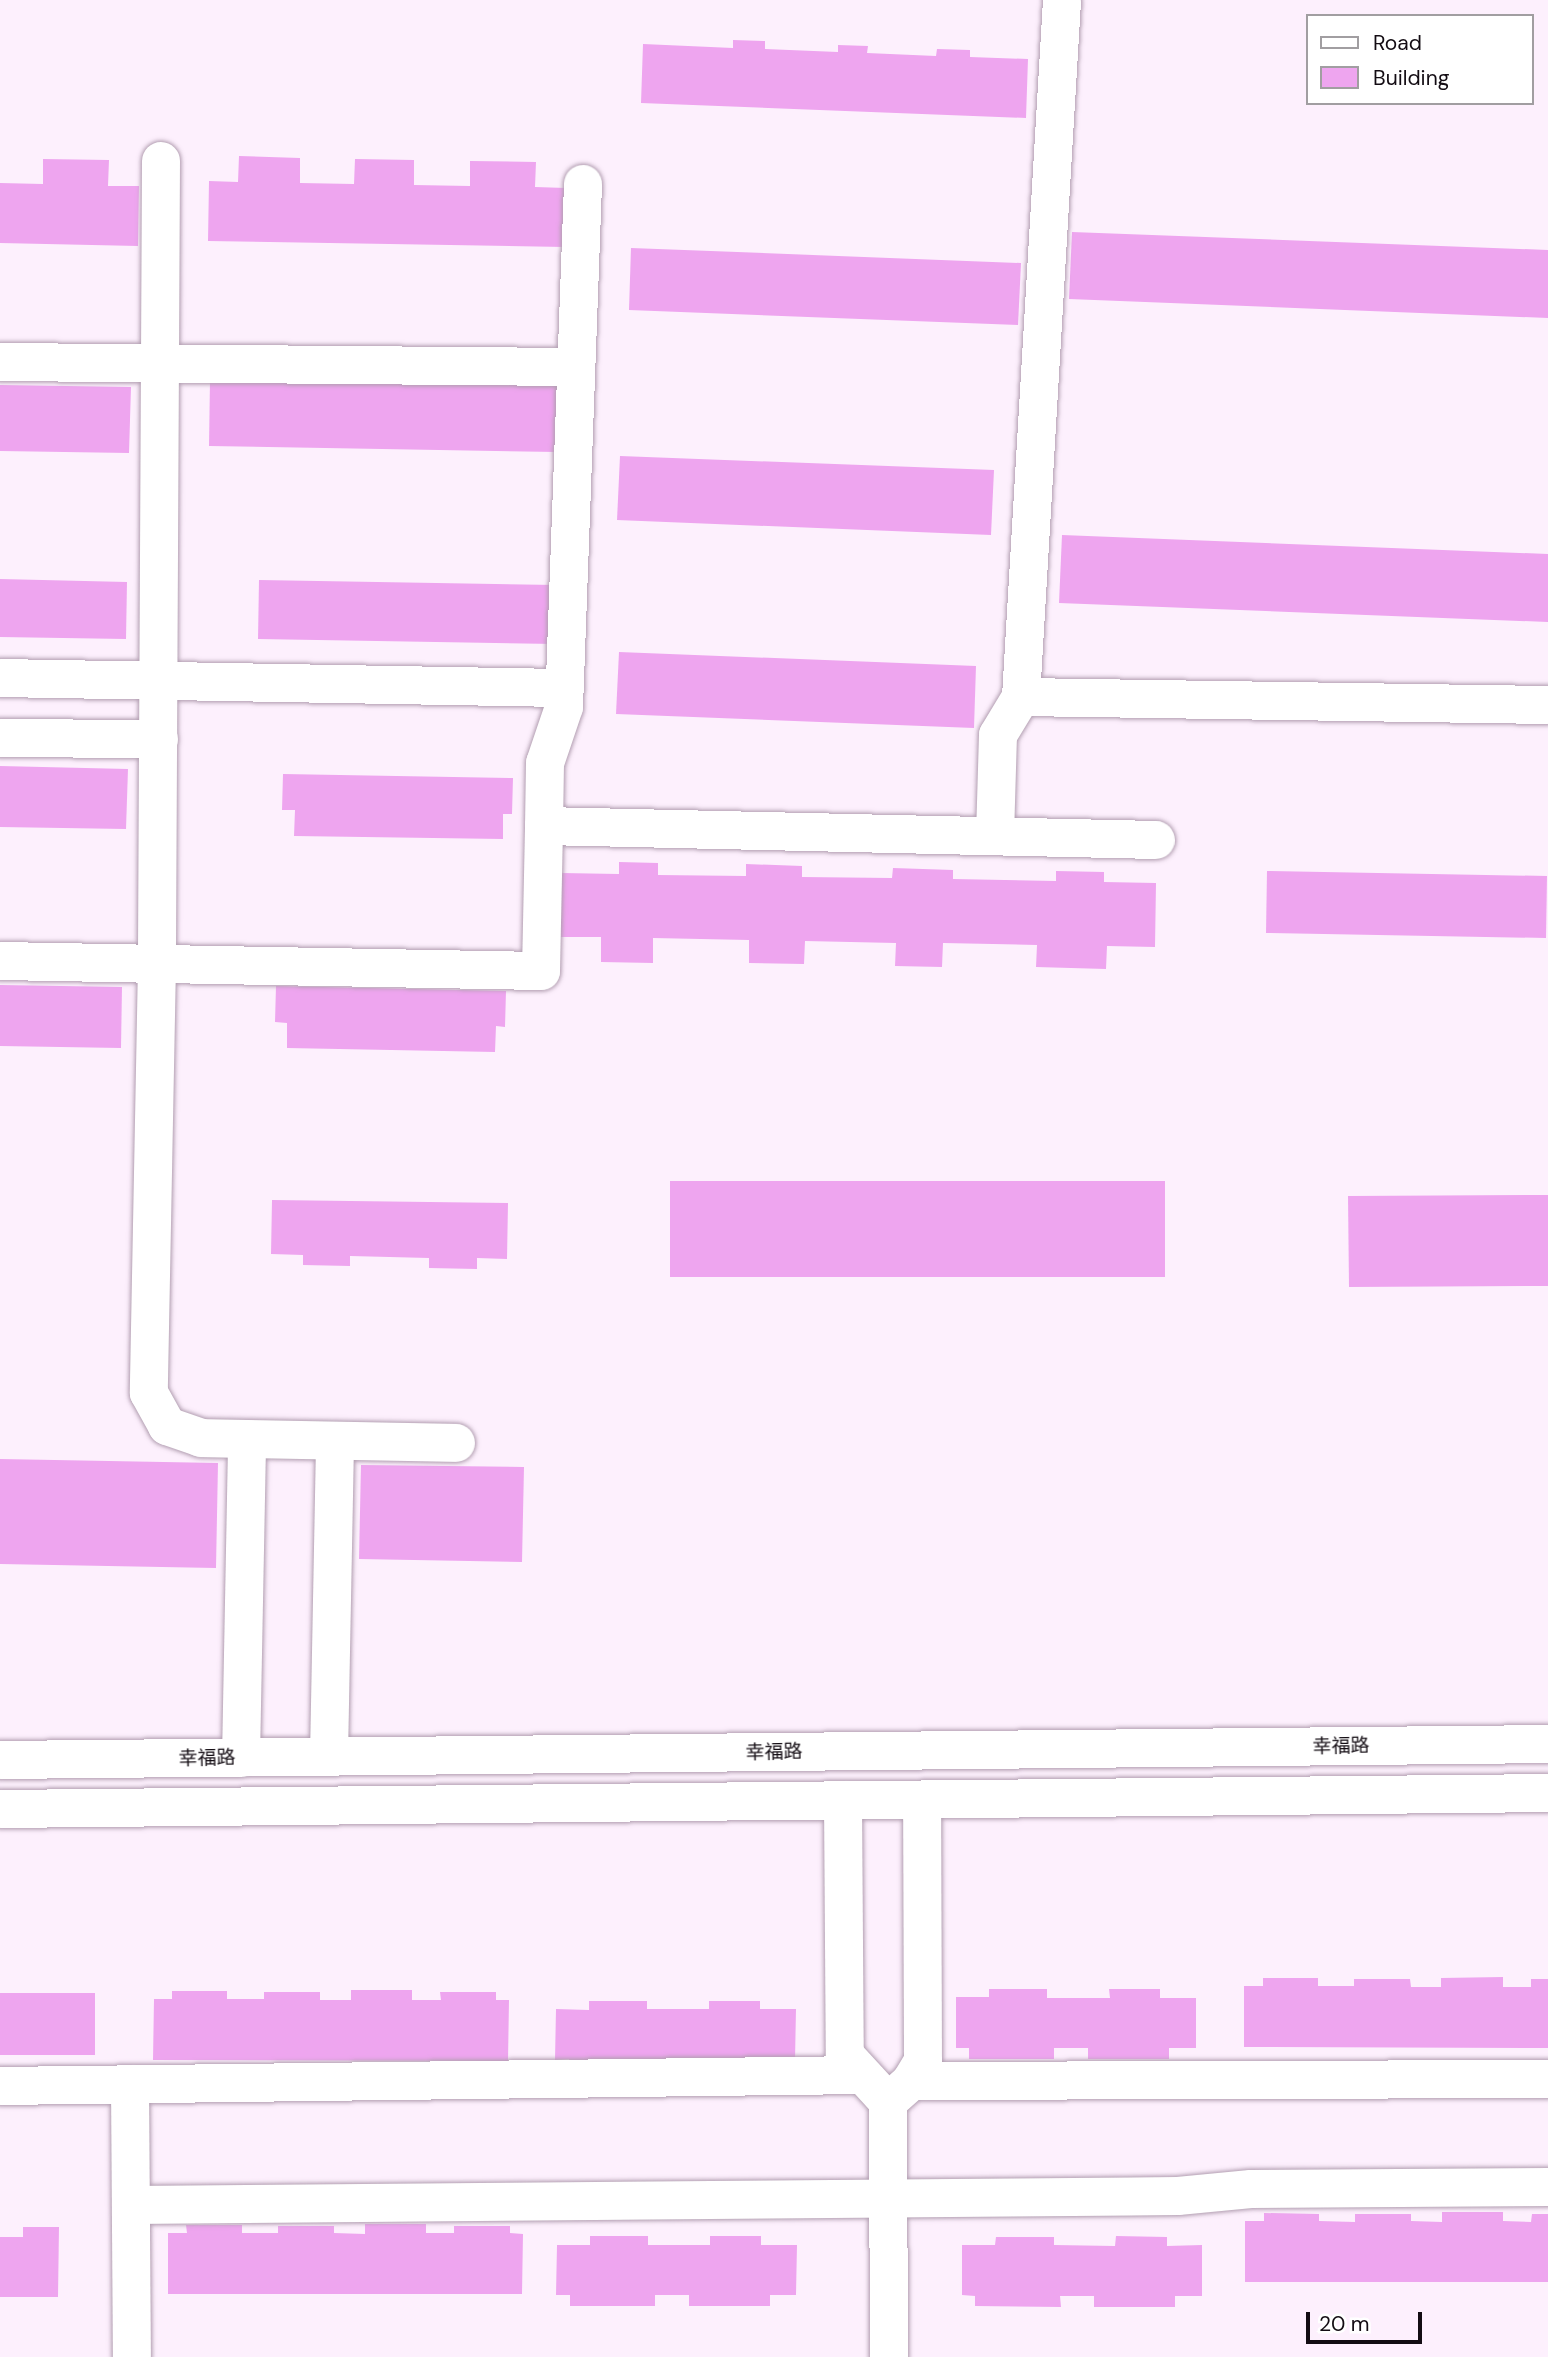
<!DOCTYPE html>
<html>
<head>
<meta charset="utf-8">
<style>
	body { margin:0 }
	#map { position:relative; width:1548px; height:2357px; overflow:hidden; background:#fdf0fd; font-family:"DM Sans","Noto Sans SC",sans-serif }
	div>[style] { position:absolute }
	[style*='--x'] { left:calc(var(--x)*1px); top:calc(var(--y)*1px); width:calc(var(--w)*1px); rotate:calc(var(--a)*1deg) }
	.building>* { inset:0; background:#eea5ef }
	.roads { filter:drop-shadow(0 0 2px #b29eb1) drop-shadow(0 0 2px #b29eb1) }
	.minor>* { height:38px; margin:-19px; padding:0 19px; transform-origin:19px; border-radius:19px; background:#fff }
	span { translate:-50% -50%; white-space:nowrap; text-align:center; line-height:1.15; -webkit-text-stroke:5px #fff; paint-order:stroke }
	.street-label { font-size:19px; color:#130c13 }
	.legend { position:absolute; left:1306px; top:14px; width:228px; height:91px; box-sizing:border-box; background:#fff; border:2px solid #a19ea1; margin:0; padding:9px 12px; list-style:none; font-size:21px; color:#130c13 }
	.legend li { display:flex; align-items:center; gap:14px; height:35px }
	.legend b { width:35px; border:2px solid #a19ea1 }
	.scale { position:absolute; left:1306px; top:2312px; width:116px; height:32px; box-sizing:border-box; border:4px solid #130c13; border-top:0; padding-left:9px; font-size:21px; line-height:24px; white-space:nowrap; color:#130c13; -webkit-text-stroke:5px #fff; paint-order:stroke }
</style>
</head>
<body>
<div id="map">
	<div class="building">
		<i style="clip-path:polygon(733px 40px,765px 41px,765px 49px,838px 52px,838px 45px,868px 46px,867px 53px,936px 56px,937px 49px,970px 50px,970px 57px,1028px 59px,1026px 118px,641px 103px,643px 44px,733px 48px)"></i>
		<i style="clip-path:polygon(239px 156px,300px 158px,300px 183px,354px 184px,355px 159px,414px 160px,414px 185px,470px 186px,470px 161px,536px 162px,535px 187px,566px 188px,565px 247px,208px 241px,209px 181px,238px 182px)"></i>
		<i style="clip-path:polygon(43px 159px,109px 160px,108px 186px,139px 186px,138px 246px,0 243px,0 183px,43px 184px)"></i>
		<i style="clip-path:polygon(1072px 232px,1548px 250px,1548px 318px,1069px 299px)"></i>
		<i style="clip-path:polygon(631px 248px,1021px 263px,1018px 325px,629px 310px)"></i>
		<i style="clip-path:polygon(210px 380px,559px 386px,557px 452px,209px 446px)"></i>
		<i style="clip-path:polygon(0 385px,131px 387px,129px 453px,0 451px)"></i>
		<i style="clip-path:polygon(620px 456px,994px 470px,991px 535px,617px 520px)"></i>
		<i style="clip-path:polygon(1062px 535px,1548px 554px,1548px 622px,1059px 603px)"></i>
		<i style="clip-path:polygon(0 579px,127px 582px,126px 639px,0 637px)"></i>
		<i style="clip-path:polygon(259px 580px,556px 585px,555px 644px,258px 639px)"></i>
		<i style="clip-path:polygon(619px 652px,976px 666px,974px 728px,616px 714px)"></i>
		<i style="clip-path:polygon(0 766px,128px 769px,126px 829px,0 827px)"></i>
		<i style="clip-path:polygon(283px 774px,513px 778px,512px 814px,503px 814px,503px 839px,294px 836px,295px 810px,282px 810px)"></i>
		<i style="clip-path:polygon(619px 862px,658px 863px,658px 875px,746px 876px,746px 864px,802px 866px,802px 877px,892px 878px,893px 868px,953px 870px,953px 879px,1056px 881px,1056px 871px,1104px 872px,1104px 882px,1156px 883px,1155px 947px,1107px 946px,1106px 969px,1036px 967px,1037px 945px,943px 943px,942px 967px,895px 966px,896px 943px,805px 941px,804px 964px,749px 963px,749px 940px,653px 938px,653px 963px,601px 962px,601px 937px,560px 937px,561px 873px,619px 874px)"></i>
		<i style="clip-path:polygon(1267px 871px,1547px 876px,1546px 938px,1266px 933px)"></i>
		<i style="clip-path:polygon(0 985px,122px 987px,121px 1048px,0 1046px)"></i>
		<i style="clip-path:polygon(276px 986px,506px 991px,505px 1027px,496px 1026px,495px 1052px,287px 1048px,287px 1023px,275px 1022px)"></i>
		<i style="clip-path:polygon(670px 1181px,1165px 1181px,1165px 1277px,670px 1277px)"></i>
		<i style="clip-path:polygon(1548px 1195px,1548px 1286px,1349px 1287px,1348px 1196px)"></i>
		<i style="clip-path:polygon(272px 1200px,508px 1203px,507px 1259px,477px 1258px,477px 1269px,429px 1268px,429px 1258px,350px 1256px,350px 1266px,303px 1265px,303px 1255px,271px 1254px)"></i>
		<i style="clip-path:polygon(0 1459px,218px 1463px,216px 1568px,0 1564px)"></i>
		<i style="clip-path:polygon(361px 1465px,524px 1467px,522px 1562px,359px 1559px)"></i>
		<i style="clip-path:polygon(1503px 1977px,1503px 1987px,1531px 1987px,1531px 1979px,1548px 1979px,1548px 2048px,1244px 2047px,1244px 1986px,1263px 1986px,1263px 1978px,1318px 1978px,1318px 1986px,1354px 1986px,1354px 1979px,1410px 1979px,1411px 1987px,1441px 1987px,1441px 1978px)"></i>
		<i style="clip-path:polygon(989px 1989px,1047px 1989px,1047px 1998px,1110px 1998px,1109px 1989px,1160px 1989px,1160px 1998px,1196px 1998px,1196px 2048px,1169px 2048px,1169px 2059px,1088px 2059px,1088px 2048px,1054px 2048px,1054px 2059px,969px 2059px,969px 2048px,956px 2048px,956px 1997px,989px 1997px)"></i>
		<i style="clip-path:polygon(351px 1990px,412px 1990px,412px 2000px,441px 2000px,440px 1992px,496px 1992px,496px 2000px,509px 2000px,508px 2061px,153px 2060px,154px 1999px,172px 1999px,172px 1991px,227px 1991px,227px 1999px,264px 1999px,264px 1992px,320px 1992px,320px 2000px,351px 2000px)"></i>
		<i style="clip-path:polygon(0 1993px,95px 1993px,95px 2055px,0 2055px)"></i>
		<i style="clip-path:polygon(589px 2001px,647px 2001px,647px 2009px,709px 2009px,709px 2001px,760px 2001px,760px 2009px,796px 2009px,795px 2060px,569px 2070px,569px 2059px,555px 2060px,556px 2009px,589px 2010px)"></i>
		<i style="clip-path:polygon(1442px 2212px,1503px 2212px,1503px 2221px,1531px 2222px,1532px 2214px,1548px 2214px,1548px 2282px,1245px 2282px,1245px 2221px,1264px 2221px,1264px 2213px,1319px 2214px,1319px 2221px,1355px 2222px,1355px 2214px,1411px 2214px,1411px 2221px,1442px 2222px)"></i>
		<i style="clip-path:polygon(365px 2224px,426px 2224px,426px 2233px,454px 2233px,454px 2226px,510px 2226px,510px 2233px,523px 2234px,522px 2294px,168px 2294px,168px 2233px,187px 2233px,186px 2225px,242px 2225px,242px 2233px,278px 2233px,278px 2226px,334px 2226px,334px 2233px,365px 2234px)"></i>
		<i style="clip-path:polygon(23px 2227px,59px 2227px,58px 2297px,0 2297px,0 2237px,23px 2237px)"></i>
		<i style="clip-path:polygon(590px 2236px,648px 2236px,648px 2245px,710px 2245px,710px 2236px,761px 2236px,761px 2245px,797px 2245px,796px 2295px,770px 2295px,770px 2306px,689px 2306px,689px 2295px,655px 2295px,655px 2306px,570px 2306px,570px 2295px,556px 2295px,557px 2245px,590px 2245px)"></i>
		<i style="clip-path:polygon(1116px 2236px,1167px 2237px,1167px 2246px,1202px 2245px,1202px 2296px,1175px 2296px,1175px 2307px,1094px 2307px,1094px 2296px,1060px 2296px,1061px 2307px,975px 2306px,975px 2296px,962px 2295px,962px 2245px,995px 2245px,996px 2237px,1054px 2237px,1054px 2245px,1115px 2246px)"></i>
	</div>
	<div class="roads">
		<div class="minor">
			<i style="--x:161;--y:161;--w:803;--a:90.29"></i>
			<i style="--x:157;--y:964;--w:429;--a:91.1"></i>
			<i style="--x:149;--y:1393;--w:38;--a:61"></i>
			<i style="--x:167;--y:1426;--w:36;--a:19"></i>
			<i style="--x:201;--y:1438;--w:255;--a:1.1"></i>
			<i style="--x:583;--y:184;--w:523;--a:92.08"></i>
			<i style="--x:564;--y:707;--w:59;--a:108.7"></i>
			<i style="--x:545;--y:763;--w:63;--a:90.9"></i>
			<i style="--x:544;--y:826;--w:612;--a:1.31"></i>
			<i style="--x:0;--y:362;--w:576;--a:0.5"></i>
			<i style="--x:0;--y:678;--w:564;--a:1.02"></i>
			<i style="--x:1021;--y:697;--w:527;--a:0.87"></i>
			<i style="--x:0;--y:738;--w:159;--a:0.4"></i>
			<i style="--x:995;--y:836;--w:101;--a:-88.3"></i>
			<i style="--x:998;--y:735;--w:44;--a:-58.8"></i>
			<i style="--x:1021;--y:697;--w:698;--a:-86.63"></i>
			<i style="--x:0;--y:961;--w:541;--a:1.06"></i>
			<i style="--x:541;--y:971;--w:145;--a:-88.8"></i>
			<i style="--x:329;--y:1756;--w:315;--a:-88.9"></i>
			<i style="--x:241;--y:1758;--w:319;--a:-88.9"></i>
			<i style="--x:0;--y:1760;--w:1548;--a:-0.59"></i>
			<i style="--x:843;--y:1800;--w:255;--a:89.6"></i>
			<i style="--x:845;--y:2055;--w:64;--a:47.5"></i>
			<i style="--x:888;--y:2102;--w:31;--a:-42"></i>
			<i style="--x:911;--y:2081;--w:23;--a:-59"></i>
			<i style="--x:923;--y:2061;--w:261;--a:-90.2"></i>
			<i style="--x:0;--y:1809;--w:1548;--a:-0.59"></i>
			<i style="--x:911;--y:2081;--w:637;--a:-0.18"></i>
			<i style="--x:130;--y:2084;--w:273;--a:89.6"></i>
			<i style="--x:0;--y:2086;--w:859;--a:-0.73"></i>
			<i style="--x:888;--y:2102;--w:255;--a:89.8"></i>
			<i style="--x:131;--y:2205;--w:1047;--a:-0.49"></i>
			<i style="--x:1178;--y:2196;--w:73;--a:-5.5"></i>
			<i style="--x:1251;--y:2189;--w:297;--a:-0.4"></i>
		</div>
	</div>
	<div class="street-label">
		<span style="left:1341px;top:1746px;rotate:-1deg">幸福路</span>
		<span style="left:774px;top:1752px;rotate:-1deg">幸福路</span>
		<span style="left:207px;top:1758px;rotate:-1deg">幸福路</span>
	</div>
	<ul class="legend">
	<li><b style="height:9px;background:#fff"></b>Road</li>
	<li><b style="height:19px;background:#eea5ef"></b>Building</li>
	</ul>
	<div class="scale">20 m</div>
</div>
</body>
</html>
